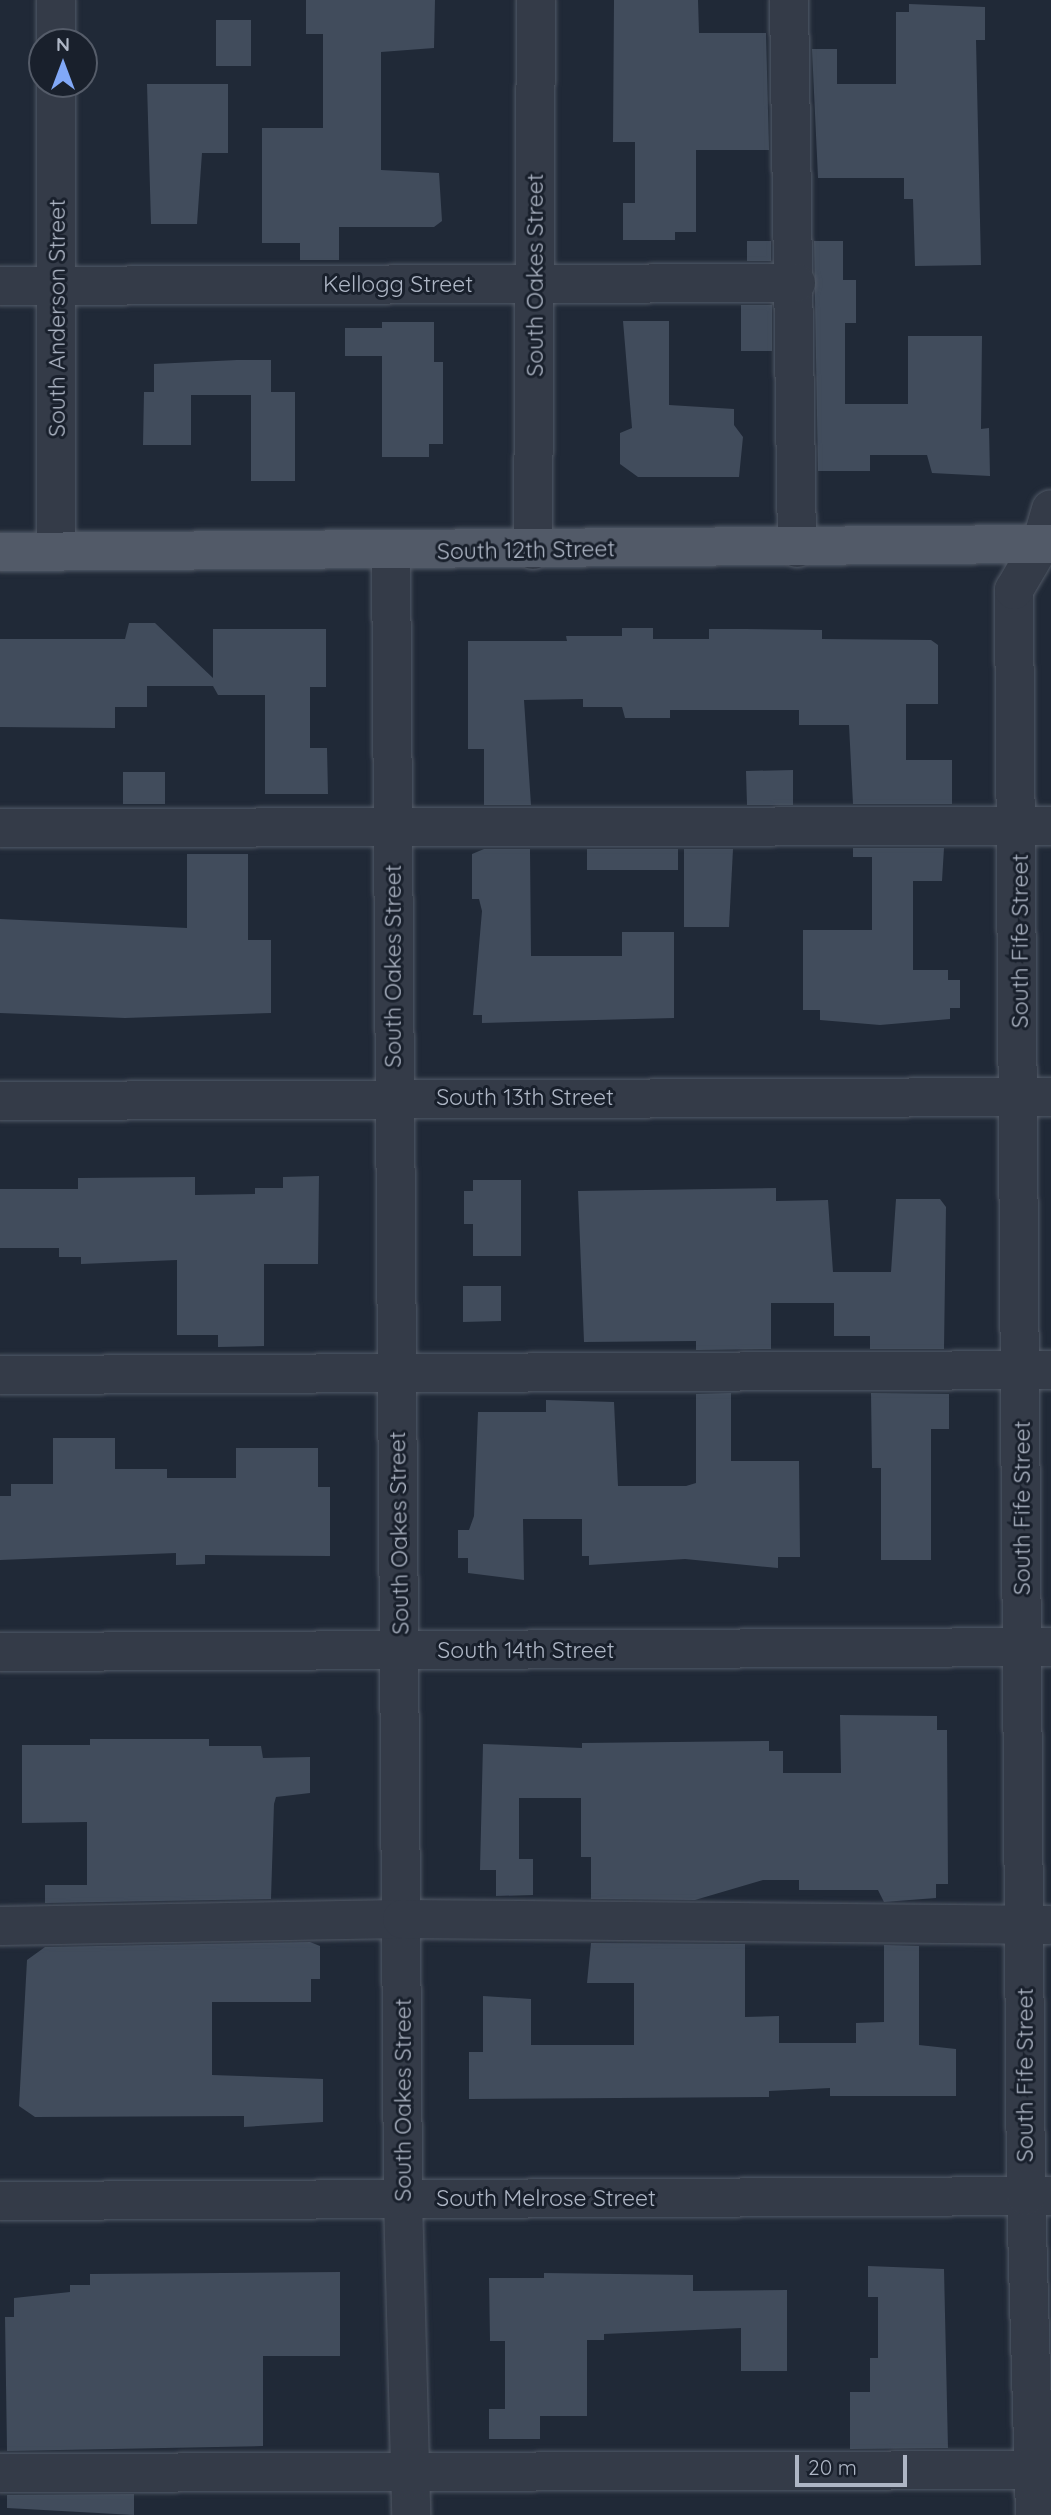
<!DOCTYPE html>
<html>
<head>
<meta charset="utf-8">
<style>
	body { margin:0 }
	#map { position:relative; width:1051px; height:2515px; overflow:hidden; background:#202937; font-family:Quicksand,sans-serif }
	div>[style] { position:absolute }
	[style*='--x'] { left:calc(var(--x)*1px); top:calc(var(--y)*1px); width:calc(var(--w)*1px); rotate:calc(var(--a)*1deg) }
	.building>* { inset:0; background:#414c5c }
	.roads { filter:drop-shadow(0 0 2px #515966) drop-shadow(0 0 2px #515966) }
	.minor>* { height:38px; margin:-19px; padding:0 19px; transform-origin:19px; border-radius:19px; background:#343b48 }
	.major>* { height:38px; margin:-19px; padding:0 19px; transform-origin:19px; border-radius:19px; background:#525a68 }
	span { translate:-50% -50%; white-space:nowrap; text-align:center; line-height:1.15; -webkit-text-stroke:6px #19202c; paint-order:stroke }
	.street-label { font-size:23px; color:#aeb6c5 }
	.north { position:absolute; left:28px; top:28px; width:70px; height:70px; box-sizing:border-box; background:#19202c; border:2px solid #555c69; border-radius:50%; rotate:0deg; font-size:19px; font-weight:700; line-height:28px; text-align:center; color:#aeb6c5 }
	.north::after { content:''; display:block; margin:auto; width:24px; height:32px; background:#81a8f7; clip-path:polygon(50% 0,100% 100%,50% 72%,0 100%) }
	.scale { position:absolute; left:795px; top:2455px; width:112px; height:32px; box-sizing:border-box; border:4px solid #aeb6c5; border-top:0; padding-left:9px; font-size:21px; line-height:24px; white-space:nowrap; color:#aeb6c5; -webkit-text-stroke:5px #19202c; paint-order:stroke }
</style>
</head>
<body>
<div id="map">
	<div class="building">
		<i style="clip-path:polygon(306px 0,435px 0,434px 48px,381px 52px,381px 170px,439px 173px,442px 221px,434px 227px,339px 227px,339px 260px,300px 260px,300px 243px,262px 243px,262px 128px,323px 128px,323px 34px,306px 34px)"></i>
		<i style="clip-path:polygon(614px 0,698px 0,699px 33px,766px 33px,769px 150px,696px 150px,696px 232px,675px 232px,675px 240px,623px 240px,623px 203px,635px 203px,635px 142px,613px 142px)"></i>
		<i style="clip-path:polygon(909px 4px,985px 7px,985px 40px,976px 40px,981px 265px,915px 266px,913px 199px,904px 199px,904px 178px,818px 178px,812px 49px,837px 49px,837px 84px,896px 84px,896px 12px,909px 12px)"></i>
		<i style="clip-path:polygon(216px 20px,251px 20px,251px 66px,216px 66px)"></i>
		<i style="clip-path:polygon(147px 84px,228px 84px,228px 153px,202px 153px,197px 224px,151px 224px)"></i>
		<i style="clip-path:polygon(747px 241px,771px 241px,771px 261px,747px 261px)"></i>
		<i style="clip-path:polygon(814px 241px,843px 241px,843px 280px,856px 280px,856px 323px,845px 323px,845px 404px,908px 404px,908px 336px,982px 336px,981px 429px,989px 428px,990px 476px,932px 473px,927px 455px,870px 455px,870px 471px,818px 471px)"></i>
		<i style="clip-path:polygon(741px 305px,772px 305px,772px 351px,741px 351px)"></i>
		<i style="clip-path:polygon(623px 321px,669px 321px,669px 405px,734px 409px,734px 425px,743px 437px,739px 477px,638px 477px,620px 464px,620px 433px,632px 428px)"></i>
		<i style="clip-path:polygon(382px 322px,434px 322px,434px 362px,443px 362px,443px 444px,429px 444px,429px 457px,382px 457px,382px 356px,345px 356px,345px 328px,382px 328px)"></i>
		<i style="clip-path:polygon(237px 360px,271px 360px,271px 392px,295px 392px,295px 481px,251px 481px,251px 395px,191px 395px,191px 445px,143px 445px,144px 392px,154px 392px,154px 364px)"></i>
		<i style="clip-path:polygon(129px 623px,155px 623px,213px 678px,213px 629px,326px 629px,326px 687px,310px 687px,310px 748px,327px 748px,328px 794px,265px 794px,265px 695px,218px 695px,213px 686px,147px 686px,147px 707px,115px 707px,115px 728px,0 727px,0 639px,125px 639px)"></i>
		<i style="clip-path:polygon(622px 628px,653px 628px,653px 639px,709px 639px,709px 629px,745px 629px,822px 630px,822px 639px,931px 640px,938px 645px,938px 704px,906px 704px,906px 760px,952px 760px,952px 804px,853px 804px,849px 725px,799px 725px,799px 710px,670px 710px,670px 718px,625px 718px,622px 707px,583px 707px,583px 699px,524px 700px,531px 805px,484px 805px,484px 749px,468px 749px,468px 641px,567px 641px,566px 636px,622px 636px)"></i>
		<i style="clip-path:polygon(793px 770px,793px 805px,747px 805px,746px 771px)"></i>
		<i style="clip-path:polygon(123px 772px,165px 772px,165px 804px,123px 804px)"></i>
		<i style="clip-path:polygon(853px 848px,944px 848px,942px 881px,913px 881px,913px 970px,948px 970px,948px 980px,960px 980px,960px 1008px,950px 1008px,950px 1019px,880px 1025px,820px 1020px,820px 1010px,803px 1010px,803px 930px,872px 930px,872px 857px,853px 857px)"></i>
		<i style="clip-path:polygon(484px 849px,530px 849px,531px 956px,622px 956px,622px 932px,674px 932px,674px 1018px,482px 1023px,482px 1015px,473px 1015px,482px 911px,479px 899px,472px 899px,472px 854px)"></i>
		<i style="clip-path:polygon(587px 849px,678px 849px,678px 870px,587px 870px)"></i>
		<i style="clip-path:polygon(684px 849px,733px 849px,729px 927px,684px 927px)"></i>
		<i style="clip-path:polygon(187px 854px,248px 854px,248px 940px,271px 940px,271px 1013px,125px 1018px,0 1013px,0 919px,187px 928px)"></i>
		<i style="clip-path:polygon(319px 1176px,318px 1264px,264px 1264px,264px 1346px,218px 1347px,218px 1335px,177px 1335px,177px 1260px,81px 1264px,81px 1257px,59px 1257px,59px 1248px,0 1248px,0 1189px,78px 1189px,78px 1178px,195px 1177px,195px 1195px,255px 1194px,255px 1188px,283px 1188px,283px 1177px)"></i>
		<i style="clip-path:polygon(473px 1180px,521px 1180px,521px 1256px,473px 1256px,473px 1224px,464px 1224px,464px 1191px,473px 1191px)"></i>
		<i style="clip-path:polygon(776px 1188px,776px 1201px,828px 1200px,833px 1272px,891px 1272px,896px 1199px,940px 1199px,946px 1207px,944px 1349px,870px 1349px,870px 1336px,834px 1336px,834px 1303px,771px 1303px,771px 1349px,696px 1350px,696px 1341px,584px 1342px,578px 1191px)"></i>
		<i style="clip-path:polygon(463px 1286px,501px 1286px,501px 1321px,463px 1322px)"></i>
		<i style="clip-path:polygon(731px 1393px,731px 1461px,799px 1461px,800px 1557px,778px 1557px,778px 1568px,685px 1559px,589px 1565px,589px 1556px,582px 1556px,582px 1519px,523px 1519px,524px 1580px,468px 1573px,468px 1558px,458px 1558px,458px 1530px,469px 1530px,474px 1516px,478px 1412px,546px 1412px,546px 1400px,614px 1402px,618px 1486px,686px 1486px,696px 1483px,696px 1394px)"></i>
		<i style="clip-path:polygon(871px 1393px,949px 1394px,949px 1429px,931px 1429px,931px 1560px,881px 1560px,881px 1468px,872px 1468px)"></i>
		<i style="clip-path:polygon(53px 1438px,115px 1438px,115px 1469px,167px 1469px,167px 1478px,236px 1478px,236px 1448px,318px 1448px,318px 1487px,330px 1487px,330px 1556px,205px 1555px,205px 1564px,176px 1565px,176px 1553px,0 1560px,0 1496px,11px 1496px,11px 1484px,53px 1484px)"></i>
		<i style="clip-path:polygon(840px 1715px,937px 1716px,937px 1730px,947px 1730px,948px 1884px,936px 1884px,936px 1898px,884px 1902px,878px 1890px,799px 1890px,799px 1880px,763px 1880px,695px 1900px,591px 1899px,591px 1857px,581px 1857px,581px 1798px,519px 1798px,519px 1859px,533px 1859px,533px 1895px,496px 1896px,496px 1870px,480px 1870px,483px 1744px,582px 1748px,582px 1743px,769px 1741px,769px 1751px,783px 1751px,783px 1773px,841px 1773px)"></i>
		<i style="clip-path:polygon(90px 1739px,209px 1739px,209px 1746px,261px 1746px,263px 1758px,310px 1757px,310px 1793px,276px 1797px,274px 1804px,271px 1899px,45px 1903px,45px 1885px,87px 1885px,87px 1822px,22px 1823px,22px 1745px,90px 1745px)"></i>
		<i style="clip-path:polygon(310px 1942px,320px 1946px,320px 1979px,311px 1979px,311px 2002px,212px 2002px,212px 2075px,323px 2079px,323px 2122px,244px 2127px,244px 2116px,35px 2117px,19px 2106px,27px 1960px,45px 1947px)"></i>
		<i style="clip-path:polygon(591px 1943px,745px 1944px,745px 2017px,779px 2016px,779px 2043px,856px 2043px,856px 2023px,884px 2022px,884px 1945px,919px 1946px,919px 2045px,956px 2049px,956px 2096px,830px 2096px,830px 2088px,769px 2091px,769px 2097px,469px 2099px,469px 2052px,483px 2052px,483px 1996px,531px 1999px,531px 2045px,634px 2045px,634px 1983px,587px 1983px)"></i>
		<i style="clip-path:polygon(868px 2266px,944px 2269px,948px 2448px,850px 2449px,850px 2392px,870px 2392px,870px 2358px,878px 2358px,878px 2297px,868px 2297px)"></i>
		<i style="clip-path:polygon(340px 2272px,340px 2356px,263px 2356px,263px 2446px,7px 2451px,5px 2317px,14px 2317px,14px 2298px,70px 2292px,70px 2285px,90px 2285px,90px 2274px)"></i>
		<i style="clip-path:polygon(544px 2273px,693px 2275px,693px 2291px,787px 2290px,787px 2371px,741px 2371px,741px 2328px,604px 2334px,604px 2340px,587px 2340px,587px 2416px,540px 2416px,540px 2439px,489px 2439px,489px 2409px,505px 2409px,505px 2341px,490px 2341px,489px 2278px,544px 2278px)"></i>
		<i style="clip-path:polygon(134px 2494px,134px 2515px,7px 2508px,7px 2495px)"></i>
	</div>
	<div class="roads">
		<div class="minor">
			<i style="--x:56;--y:0;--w:42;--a:90"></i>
			<i style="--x:789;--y:0;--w:548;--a:89.16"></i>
			<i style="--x:56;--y:84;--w:468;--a:90"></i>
			<i style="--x:0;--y:286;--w:796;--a:-0.22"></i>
			<i style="--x:533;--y:550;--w:550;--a:-89.69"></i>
			<i style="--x:391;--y:552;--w:1647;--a:89.58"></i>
			<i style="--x:403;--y:2199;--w:316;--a:88.5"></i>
			<i style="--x:0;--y:828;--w:1051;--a:-0.11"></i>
			<i style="--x:0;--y:1101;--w:1051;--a:-0.22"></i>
			<i style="--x:0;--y:1375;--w:1051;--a:-0.27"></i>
			<i style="--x:0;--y:1652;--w:1051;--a:-0.27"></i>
			<i style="--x:0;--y:1926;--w:402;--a:-1"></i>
			<i style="--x:402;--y:1919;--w:647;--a:0.53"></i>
			<i style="--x:0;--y:2201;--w:1051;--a:-0.27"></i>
			<i style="--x:0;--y:2473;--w:1051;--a:-0.16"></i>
			<i style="--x:1035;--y:2515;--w:319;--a:-91.6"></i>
			<i style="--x:1026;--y:2196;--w:1606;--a:-90.43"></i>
			<i style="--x:1014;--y:590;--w:53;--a:-59.6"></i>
			<i style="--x:1041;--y:544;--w:36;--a:-74"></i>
		</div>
		<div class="major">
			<i style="--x:0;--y:552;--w:1051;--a:-0.44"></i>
		</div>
	</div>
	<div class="street-label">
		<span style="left:535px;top:275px;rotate:-90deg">South Oakes Street</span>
		<span style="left:398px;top:284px">Kellogg Street</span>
		<span style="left:57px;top:318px;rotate:-90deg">South Anderson Street</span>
		<span style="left:526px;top:550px;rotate:-1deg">South 12th Street</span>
		<span style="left:1020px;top:941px;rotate:-90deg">South Fife Street</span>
		<span style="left:393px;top:966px;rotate:-90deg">South Oakes Street</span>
		<span style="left:525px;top:1097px">South 13th Street</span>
		<span style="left:1022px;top:1508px;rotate:-90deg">South Fife Street</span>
		<span style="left:399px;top:1533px;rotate:-91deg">South Oakes Street</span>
		<span style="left:526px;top:1650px">South 14th Street</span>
		<span style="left:1025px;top:2075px;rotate:-90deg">South Fife Street</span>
		<span style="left:403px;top:2100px;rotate:-90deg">South Oakes Street</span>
		<span style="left:546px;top:2198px">South Melrose Street</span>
	</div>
	<div class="north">N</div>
	<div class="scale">20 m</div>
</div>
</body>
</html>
